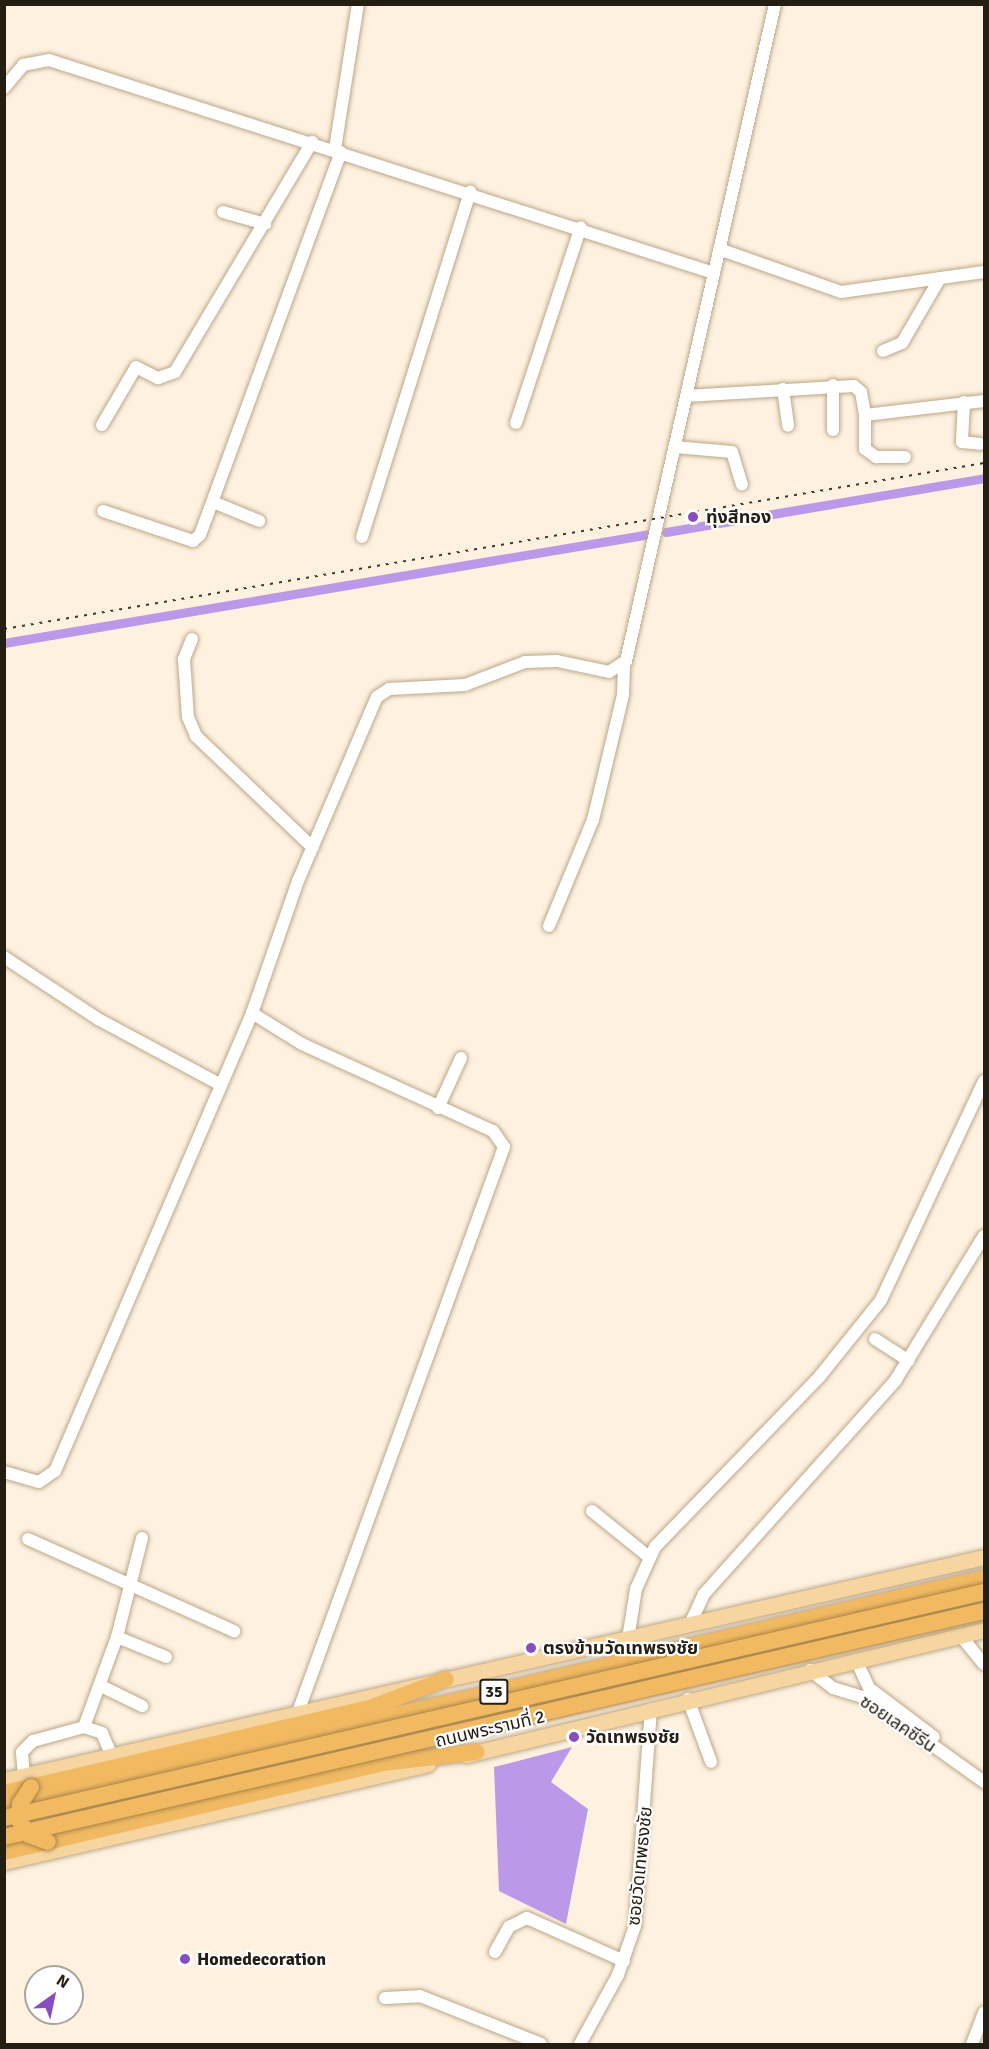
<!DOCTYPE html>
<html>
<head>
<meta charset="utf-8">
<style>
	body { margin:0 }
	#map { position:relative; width:989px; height:2049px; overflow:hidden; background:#fef1df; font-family:Signika,"Noto Sans Thai",sans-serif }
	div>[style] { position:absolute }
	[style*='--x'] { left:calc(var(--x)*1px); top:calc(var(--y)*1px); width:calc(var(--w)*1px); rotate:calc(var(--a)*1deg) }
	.water>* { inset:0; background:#bc98e8 }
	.canal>* { height:9px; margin:-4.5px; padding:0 4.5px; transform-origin:4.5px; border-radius:4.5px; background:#bc98e8 }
	.roads { filter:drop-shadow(0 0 2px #bba789) drop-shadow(0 0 2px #bba789) }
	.minor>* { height:12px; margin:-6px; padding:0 6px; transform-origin:6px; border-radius:6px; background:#fff }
	.major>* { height:15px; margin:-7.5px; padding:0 7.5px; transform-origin:7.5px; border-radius:7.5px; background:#f6d5a1 }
	.highway>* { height:16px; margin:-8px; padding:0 8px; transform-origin:8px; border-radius:8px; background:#f0b962 }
	.rail>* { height:2px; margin-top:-1px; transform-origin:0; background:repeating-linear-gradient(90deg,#3f372a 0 3px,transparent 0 9px) }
	.bridges { filter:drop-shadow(0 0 2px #a98246) drop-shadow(0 0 2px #a98246) }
	.highway-bridge>* { height:16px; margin:-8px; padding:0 8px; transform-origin:8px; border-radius:8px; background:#f0b962 }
	.dots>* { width:16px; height:16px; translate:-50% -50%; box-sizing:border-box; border:3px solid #fff; border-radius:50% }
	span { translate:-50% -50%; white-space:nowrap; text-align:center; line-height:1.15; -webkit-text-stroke:4.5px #fff; paint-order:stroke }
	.shield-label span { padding:2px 4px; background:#fff; border:2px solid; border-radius:4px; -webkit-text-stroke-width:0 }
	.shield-label { font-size:16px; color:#241d11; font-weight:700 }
	.poi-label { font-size:18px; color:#241d11; font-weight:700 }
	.left { translate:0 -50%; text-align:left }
	.street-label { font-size:18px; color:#241d11 }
	.frame { position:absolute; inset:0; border:6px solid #241d11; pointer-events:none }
	.north { position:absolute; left:24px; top:1965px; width:60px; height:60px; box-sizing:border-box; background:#fff; border:2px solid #a7a5a0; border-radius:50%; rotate:33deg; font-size:16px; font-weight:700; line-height:24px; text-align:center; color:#241d11 }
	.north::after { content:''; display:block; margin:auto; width:21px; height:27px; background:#884cc3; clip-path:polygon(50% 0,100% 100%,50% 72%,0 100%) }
</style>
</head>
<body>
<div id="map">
	<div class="water">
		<i style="clip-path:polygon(572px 1747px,551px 1782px,588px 1809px,566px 1924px,499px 1891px,494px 1767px)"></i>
	</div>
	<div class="canal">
		<i style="--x:666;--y:532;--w:323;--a:-9.6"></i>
		<i style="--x:4;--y:643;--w:655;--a:-9.58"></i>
	</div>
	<div class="roads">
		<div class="minor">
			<i style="--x:4;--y:88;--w:30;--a:-50"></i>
			<i style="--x:23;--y:65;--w:26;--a:-11"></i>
			<i style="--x:49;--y:60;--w:698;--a:17.76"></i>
			<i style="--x:335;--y:149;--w:147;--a:-81"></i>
			<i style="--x:223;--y:212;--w:44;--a:15.9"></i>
			<i style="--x:719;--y:249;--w:129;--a:19.4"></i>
			<i style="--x:841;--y:292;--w:144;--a:-8"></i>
			<i style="--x:883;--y:351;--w:21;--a:-23"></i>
			<i style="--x:902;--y:343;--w:73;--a:-59.6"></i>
			<i style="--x:783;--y:389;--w:37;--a:82"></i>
			<i style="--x:686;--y:396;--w:168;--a:-3.4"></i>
			<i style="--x:854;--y:386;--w:9;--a:41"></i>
			<i style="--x:861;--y:392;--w:23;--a:80"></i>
			<i style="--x:865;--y:415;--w:120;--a:-6.7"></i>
			<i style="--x:964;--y:402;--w:40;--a:92.9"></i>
			<i style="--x:962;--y:442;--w:18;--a:6"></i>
			<i style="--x:865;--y:415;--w:34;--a:90"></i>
			<i style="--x:865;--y:449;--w:14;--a:36"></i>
			<i style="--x:876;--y:457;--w:29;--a:0"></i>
			<i style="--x:516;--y:423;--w:206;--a:-71.7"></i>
			<i style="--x:102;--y:425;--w:67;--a:-59.6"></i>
			<i style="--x:136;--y:367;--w:25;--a:27"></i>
			<i style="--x:158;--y:378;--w:18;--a:-19"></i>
			<i style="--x:175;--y:372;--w:268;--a:-59.2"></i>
			<i style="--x:833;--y:430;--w:45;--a:-90"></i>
			<i style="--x:675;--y:447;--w:57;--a:5"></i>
			<i style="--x:732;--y:452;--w:34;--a:73"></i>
			<i style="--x:213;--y:502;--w:50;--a:22.4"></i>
			<i style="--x:103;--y:511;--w:95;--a:18.4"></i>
			<i style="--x:193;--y:541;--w:9;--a:-41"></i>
			<i style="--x:200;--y:535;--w:408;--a:-69.8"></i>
			<i style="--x:362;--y:537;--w:362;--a:-72.6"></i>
			<i style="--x:192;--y:639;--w:22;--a:112"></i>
			<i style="--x:184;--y:659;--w:58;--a:86.1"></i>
			<i style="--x:188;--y:717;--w:21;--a:67"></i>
			<i style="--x:196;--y:736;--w:161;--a:43.7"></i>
			<i style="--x:549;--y:926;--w:115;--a:-67.5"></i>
			<i style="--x:593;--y:820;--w:129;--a:-76.5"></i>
			<i style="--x:623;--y:695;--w:30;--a:-88"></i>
			<i style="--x:4;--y:957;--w:113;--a:33.4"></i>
			<i style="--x:98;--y:1019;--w:140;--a:28.2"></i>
			<i style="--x:252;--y:1013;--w:59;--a:31.8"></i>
			<i style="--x:302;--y:1044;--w:210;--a:24.5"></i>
			<i style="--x:493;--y:1131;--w:19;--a:55"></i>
			<i style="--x:504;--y:1147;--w:601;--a:110.03"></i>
			<i style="--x:438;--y:1108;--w:55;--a:-65.3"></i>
			<i style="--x:875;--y:1339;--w:40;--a:32.9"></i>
			<i style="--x:4;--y:1472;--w:36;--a:16"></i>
			<i style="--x:39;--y:1482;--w:19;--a:-35"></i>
			<i style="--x:55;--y:1471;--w:499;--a:-66.7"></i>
			<i style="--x:252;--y:1013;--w:140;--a:-70.8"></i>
			<i style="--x:298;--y:881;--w:200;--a:-66.8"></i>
			<i style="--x:377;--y:697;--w:14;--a:-34"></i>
			<i style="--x:389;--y:689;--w:76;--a:-3"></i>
			<i style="--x:465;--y:685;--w:64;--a:-21"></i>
			<i style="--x:525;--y:662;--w:32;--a:-2"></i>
			<i style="--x:557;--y:661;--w:53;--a:11.9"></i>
			<i style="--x:609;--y:672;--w:20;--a:-33"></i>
			<i style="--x:626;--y:661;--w:674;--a:-77.22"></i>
			<i style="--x:592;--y:1511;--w:73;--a:38.9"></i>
			<i style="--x:28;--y:1539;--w:226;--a:24.1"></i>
			<i style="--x:690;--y:1624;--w:33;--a:-65"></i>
			<i style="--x:704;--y:1594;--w:286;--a:-48.1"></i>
			<i style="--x:895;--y:1381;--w:170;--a:-58.5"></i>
			<i style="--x:961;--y:1636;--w:36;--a:51"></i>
			<i style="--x:117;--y:1637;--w:53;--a:22.2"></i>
			<i style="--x:628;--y:1639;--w:51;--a:-80.9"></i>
			<i style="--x:636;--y:1589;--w:46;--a:-65.7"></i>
			<i style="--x:655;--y:1547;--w:238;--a:-46"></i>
			<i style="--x:820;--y:1376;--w:97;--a:-51.2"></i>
			<i style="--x:881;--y:1300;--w:242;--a:-64.8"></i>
			<i style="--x:856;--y:1660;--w:31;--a:65"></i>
			<i style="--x:869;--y:1688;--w:81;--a:37"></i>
			<i style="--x:810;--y:1670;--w:29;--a:38"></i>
			<i style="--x:833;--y:1688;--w:37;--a:17"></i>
			<i style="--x:868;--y:1699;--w:143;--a:35.6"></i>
			<i style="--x:101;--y:1686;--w:46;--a:26"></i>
			<i style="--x:688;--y:1699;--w:67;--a:69.9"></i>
			<i style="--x:84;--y:1727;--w:96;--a:-69.9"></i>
			<i style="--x:117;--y:1637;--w:102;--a:-75.8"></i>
			<i style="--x:24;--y:1776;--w:24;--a:-95"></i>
			<i style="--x:22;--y:1752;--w:16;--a:-45"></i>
			<i style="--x:33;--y:1741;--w:53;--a:-15.4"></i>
			<i style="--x:84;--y:1727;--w:19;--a:18"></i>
			<i style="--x:102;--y:1733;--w:25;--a:67"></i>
			<i style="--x:495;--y:1952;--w:29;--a:-61"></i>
			<i style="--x:509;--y:1927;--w:20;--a:-27"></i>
			<i style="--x:527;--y:1918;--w:106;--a:23.9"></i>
			<i style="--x:385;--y:1998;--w:35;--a:-3"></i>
			<i style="--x:420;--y:1996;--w:130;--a:21.6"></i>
			<i style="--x:580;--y:2044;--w:79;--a:-61.2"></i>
			<i style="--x:618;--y:1975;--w:52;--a:-70.9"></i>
			<i style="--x:635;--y:1926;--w:217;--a:-85.8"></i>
			<i style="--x:972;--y:2044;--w:34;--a:-69"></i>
		</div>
		<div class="major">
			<i style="--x:466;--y:1755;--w:533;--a:-13.57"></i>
			<i style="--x:4;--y:1780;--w:1005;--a:-12.82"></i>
			<i style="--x:4;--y:1862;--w:435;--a:-13"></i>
		</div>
		<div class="highway">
			<i style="--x:4;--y:1793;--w:376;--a:-13.1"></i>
			<i style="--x:370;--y:1708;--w:81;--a:-20.9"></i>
			<i style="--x:4;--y:1806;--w:1006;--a:-13.1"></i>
			<i style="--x:4;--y:1852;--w:389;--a:-13.2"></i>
			<i style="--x:383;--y:1763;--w:94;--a:-6.7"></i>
		</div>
	</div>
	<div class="rail">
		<i style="--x:4;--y:629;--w:994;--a:-9.61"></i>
	</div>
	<div class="bridges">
		<div class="highway-bridge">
			<i style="--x:31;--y:1787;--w:20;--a:123"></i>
			<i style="--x:20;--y:1804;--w:16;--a:94"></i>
			<i style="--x:19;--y:1820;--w:18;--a:56"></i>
			<i style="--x:29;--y:1835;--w:20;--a:20"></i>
			<i style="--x:4;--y:1818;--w:1006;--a:-12.99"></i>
			<i style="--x:4;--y:1837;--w:1006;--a:-12.99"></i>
		</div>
	</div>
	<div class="dots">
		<i style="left:693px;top:517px;background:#884cc3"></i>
		<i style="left:531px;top:1648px;background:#884cc3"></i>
		<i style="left:574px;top:1737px;background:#884cc3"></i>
		<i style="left:185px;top:1959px;background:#884cc3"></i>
	</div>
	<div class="shield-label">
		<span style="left:494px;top:1692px">35</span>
	</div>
	<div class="poi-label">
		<span class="left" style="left:706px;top:517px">ทุ่งสีทอง</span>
		<span class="left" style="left:543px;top:1648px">ตรงข้ามวัดเทพธงชัย</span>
		<span class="left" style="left:586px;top:1737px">วัดเทพธงชัย</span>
		<span class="left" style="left:197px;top:1959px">Homedecoration</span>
	</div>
	<div class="street-label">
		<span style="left:898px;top:1724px;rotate:34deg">ซอยเลคซีรีน</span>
		<span style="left:490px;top:1729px;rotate:-13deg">ถนนพระรามที่ 2</span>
		<span style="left:640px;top:1866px;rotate:-84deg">ซอยวัดเทพธงชัย</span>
	</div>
	<div class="frame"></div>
	<div class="north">N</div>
</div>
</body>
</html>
